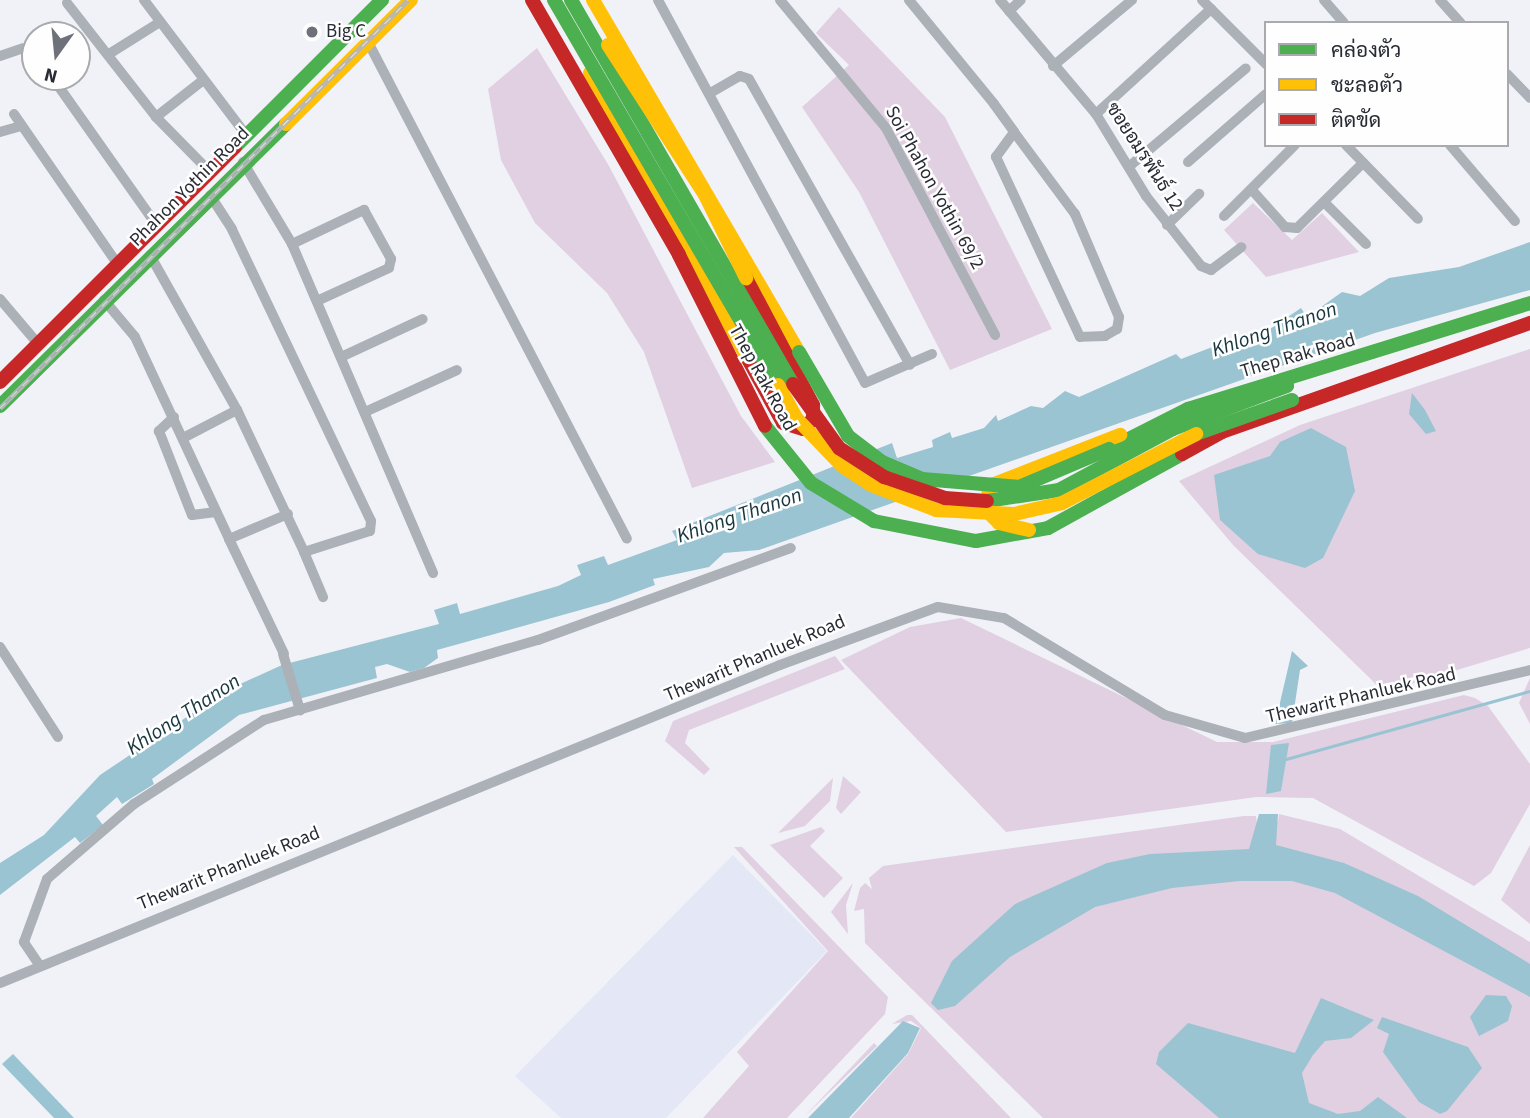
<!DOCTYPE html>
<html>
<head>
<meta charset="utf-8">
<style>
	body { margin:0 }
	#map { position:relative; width:1530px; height:1118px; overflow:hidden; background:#f1f2f8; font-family:"Source Sans 3",Sarabun,sans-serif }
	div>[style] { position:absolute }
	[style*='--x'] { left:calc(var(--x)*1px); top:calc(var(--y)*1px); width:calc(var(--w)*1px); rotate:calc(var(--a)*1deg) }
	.built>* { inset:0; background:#e4e7f5 }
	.green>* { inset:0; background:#e0d0e1 }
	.water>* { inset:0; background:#9ac4d2 }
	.stream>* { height:2.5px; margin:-1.25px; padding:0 1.25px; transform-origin:1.25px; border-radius:1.25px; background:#9ac4d2 }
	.street>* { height:10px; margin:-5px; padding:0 5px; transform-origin:5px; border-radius:5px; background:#abb1b6 }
	.fast>* { height:14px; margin:-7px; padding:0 7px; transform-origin:7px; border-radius:7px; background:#4caf50 }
	.slow>* { height:14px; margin:-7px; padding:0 7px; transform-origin:7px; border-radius:7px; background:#ffc107 }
	.jam>* { height:14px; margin:-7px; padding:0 7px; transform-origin:7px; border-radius:7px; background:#c62828 }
	.rail>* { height:5px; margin-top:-2.5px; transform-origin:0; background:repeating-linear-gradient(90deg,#fefefe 0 8px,#b3b6bc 0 16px); box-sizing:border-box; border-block:2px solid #b3b6bc }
	.fast-bridge>* { height:14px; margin:-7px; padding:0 7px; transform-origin:7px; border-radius:7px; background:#4caf50 }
	.slow-bridge>* { height:14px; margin:-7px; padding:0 7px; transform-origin:7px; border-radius:7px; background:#ffc107 }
	.jam-bridge>* { height:14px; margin:-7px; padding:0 7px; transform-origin:7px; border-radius:7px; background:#c62828 }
	.dots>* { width:19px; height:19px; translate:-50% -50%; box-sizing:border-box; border:4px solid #fefefe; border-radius:50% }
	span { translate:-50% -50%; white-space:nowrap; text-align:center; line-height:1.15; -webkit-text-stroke:5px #fefefe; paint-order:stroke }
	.poi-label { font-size:19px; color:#282b34 }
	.left { translate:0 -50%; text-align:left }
	.street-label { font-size:19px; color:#282b34 }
	.water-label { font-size:21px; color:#18363e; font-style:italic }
	.legend { position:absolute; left:1264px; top:21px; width:245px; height:126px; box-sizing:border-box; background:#fefefe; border:2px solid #a8aaad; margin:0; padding:9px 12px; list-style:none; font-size:21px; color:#282b34 }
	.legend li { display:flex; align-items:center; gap:14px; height:35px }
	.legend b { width:35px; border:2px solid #a8aaad }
	.north { position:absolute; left:21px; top:21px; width:70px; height:70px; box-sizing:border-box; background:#fefefe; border:2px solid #a8aaad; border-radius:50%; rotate:195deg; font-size:19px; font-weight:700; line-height:28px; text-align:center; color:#282b34 }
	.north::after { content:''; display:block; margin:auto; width:24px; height:32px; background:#6e7179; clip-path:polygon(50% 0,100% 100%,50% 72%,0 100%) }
</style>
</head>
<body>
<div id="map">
	<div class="built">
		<i style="clip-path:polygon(733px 855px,827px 951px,666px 1118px,561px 1118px,515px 1076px)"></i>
	</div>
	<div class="green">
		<i style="clip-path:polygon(839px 7px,945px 117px,1052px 329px,950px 370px,859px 192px,802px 107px,849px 65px,816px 33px)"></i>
		<i style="clip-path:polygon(537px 48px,609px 166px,741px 416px,775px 462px,692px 488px,644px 352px,607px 293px,535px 223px,501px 160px,488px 89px)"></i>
		<i style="clip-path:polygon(1253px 203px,1292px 240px,1322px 213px,1359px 252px,1266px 277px,1224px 230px)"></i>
		<i style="clip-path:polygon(1530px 349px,1530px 648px,1384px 692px,1233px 545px,1179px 481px,1300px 425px)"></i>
		<i style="clip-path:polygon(961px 618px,1217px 742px,1273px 742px,1464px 695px,1475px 698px,1488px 706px,1530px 764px,1530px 804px,1491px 873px,1474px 886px,1313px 798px,1256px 797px,1006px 832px,841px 660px,910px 627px)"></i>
		<i style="clip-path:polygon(835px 656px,845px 669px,689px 730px,685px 743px,710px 769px,704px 775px,665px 741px,673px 721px)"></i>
		<i style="clip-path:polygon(1530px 678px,1530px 724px,1519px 703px)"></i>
		<i style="clip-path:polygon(843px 776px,861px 792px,841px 814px,836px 808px)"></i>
		<i style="clip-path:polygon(833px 778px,830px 801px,805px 826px,778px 833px)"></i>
		<i style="clip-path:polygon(1279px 814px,1340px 829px,1530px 942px,1530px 1118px,1043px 1118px,865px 943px,864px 909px,854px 911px,860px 888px,865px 883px,872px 889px,869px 878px,883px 866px,1244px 816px,1256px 816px,1257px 823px,1278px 821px)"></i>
		<i style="clip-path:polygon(821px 827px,825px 831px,810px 846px,843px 878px,824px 898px,770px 845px)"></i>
		<i style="clip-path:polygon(1530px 845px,1530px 924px,1501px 900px)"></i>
		<i style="clip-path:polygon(734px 847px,742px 847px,888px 997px,885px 1014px,787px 1118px,703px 1118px,749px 1066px,737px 1052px,828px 951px)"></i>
		<i style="clip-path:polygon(853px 883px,846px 905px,848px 934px,831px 912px)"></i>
		<i style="clip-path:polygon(907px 1015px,912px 1015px,1011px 1118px,851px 1118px,908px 1054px,921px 1028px,911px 1021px,892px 1024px)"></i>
		<i style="clip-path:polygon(874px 1043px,877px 1046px,803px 1118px)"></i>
	</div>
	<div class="water">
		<i style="clip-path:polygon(1530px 242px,1530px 290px,1375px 333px,759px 550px,724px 553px,709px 567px,653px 579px,655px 585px,609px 602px,437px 650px,438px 658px,424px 668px,410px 672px,387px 664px,375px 667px,377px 678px,239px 715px,152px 779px,154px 784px,122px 804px,117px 797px,96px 816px,103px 825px,80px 843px,75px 837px,0 895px,0 863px,44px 835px,100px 775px,227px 690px,282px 665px,439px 624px,434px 610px,457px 603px,460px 614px,558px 586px,581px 575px,577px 565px,604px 556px,608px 565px,677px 540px,672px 531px,892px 443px,897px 458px,933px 447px,932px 440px,950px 432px,952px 438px,984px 428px,996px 415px,998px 421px,1031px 406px,1043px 408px,1065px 391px,1079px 397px,1176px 354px,1181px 359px,1249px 333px,1258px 337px,1301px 308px,1307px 317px,1342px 292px,1360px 296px,1389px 278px,1459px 267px)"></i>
		<i style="clip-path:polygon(1412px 393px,1425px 410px,1436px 431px,1426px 434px,1409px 414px)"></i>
		<i style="clip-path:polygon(1311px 428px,1346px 447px,1355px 491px,1323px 558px,1305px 568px,1258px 554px,1220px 520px,1214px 475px,1270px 456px,1280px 442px)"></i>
		<i style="clip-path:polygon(1292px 651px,1308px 666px,1300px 670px,1292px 723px,1275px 724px)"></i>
		<i style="clip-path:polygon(1289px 743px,1281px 791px,1266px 794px,1271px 745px)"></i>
		<i style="clip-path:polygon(1259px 814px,1278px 814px,1276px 845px,1344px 863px,1418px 896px,1530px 964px,1530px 997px,1335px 893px,1292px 881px,1240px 881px,1172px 888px,1095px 907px,1010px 957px,955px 1006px,938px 1010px,931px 1003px,952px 961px,1015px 904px,1107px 863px,1150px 854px,1249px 849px)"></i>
		<i style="clip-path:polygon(1486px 995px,1506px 996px,1512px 1006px,1508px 1021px,1479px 1036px,1470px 1017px)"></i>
		<i style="clip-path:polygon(1321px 998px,1374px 1020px,1351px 1038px,1325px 1041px,1313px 1055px,1302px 1073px,1309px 1103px,1338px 1114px,1360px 1111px,1378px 1097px,1407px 1118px,1219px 1118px,1156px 1064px,1159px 1052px,1188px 1023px,1295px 1053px)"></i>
		<i style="clip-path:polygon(1382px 1017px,1468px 1047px,1482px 1068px,1447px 1111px,1440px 1114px,1419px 1102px,1383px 1052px,1389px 1034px,1377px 1028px)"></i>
		<i style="clip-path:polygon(903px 1021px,920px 1028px,908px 1053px,849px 1118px,808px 1118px)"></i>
		<i style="clip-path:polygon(13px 1054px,74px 1118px,54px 1118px,2px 1064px)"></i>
	</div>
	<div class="stream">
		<i style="--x:1286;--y:759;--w:253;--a:-15.6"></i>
	</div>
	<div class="street">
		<i style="--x:144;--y:0;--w:169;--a:52.9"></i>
		<i style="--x:658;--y:0;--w:435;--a:61.6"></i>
		<i style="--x:865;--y:383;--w:73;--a:-23.4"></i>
		<i style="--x:780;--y:0;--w:166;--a:50.4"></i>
		<i style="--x:886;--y:128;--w:234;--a:62.2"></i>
		<i style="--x:909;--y:0;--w:134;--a:50.7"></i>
		<i style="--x:994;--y:104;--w:34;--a:54"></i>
		<i style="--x:1014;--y:132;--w:102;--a:53.4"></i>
		<i style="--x:1075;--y:214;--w:112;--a:66.9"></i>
		<i style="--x:1119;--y:317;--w:12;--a:99"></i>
		<i style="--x:1117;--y:329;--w:14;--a:150"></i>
		<i style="--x:1105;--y:336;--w:25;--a:178"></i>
		<i style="--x:1080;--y:337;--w:199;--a:-115"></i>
		<i style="--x:996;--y:157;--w:31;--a:-54"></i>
		<i style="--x:1000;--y:0;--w:149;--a:49.9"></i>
		<i style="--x:1096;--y:114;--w:96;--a:58.6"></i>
		<i style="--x:1146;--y:196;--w:89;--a:51.8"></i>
		<i style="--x:1201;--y:266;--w:11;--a:22"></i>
		<i style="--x:1211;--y:270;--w:38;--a:-37"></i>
		<i style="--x:1202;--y:0;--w:91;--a:45"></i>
		<i style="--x:1324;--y:0;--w:30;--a:49"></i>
		<i style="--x:1440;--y:0;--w:31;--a:48"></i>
		<i style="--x:67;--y:3;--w:145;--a:52"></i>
		<i style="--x:156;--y:117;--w:77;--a:45.5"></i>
		<i style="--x:1009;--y:11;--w:16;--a:-43"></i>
		<i style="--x:368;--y:42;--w:560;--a:62.47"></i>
		<i style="--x:109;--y:54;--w:60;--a:-32.1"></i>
		<i style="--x:0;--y:56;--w:24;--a:-19"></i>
		<i style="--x:1053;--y:66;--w:103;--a:-39.9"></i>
		<i style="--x:1507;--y:74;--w:33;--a:46"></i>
		<i style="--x:52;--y:77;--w:182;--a:54.8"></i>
		<i style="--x:712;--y:92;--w:32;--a:-30"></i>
		<i style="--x:740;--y:76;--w:9;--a:18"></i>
		<i style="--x:749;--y:79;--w:328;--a:60.6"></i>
		<i style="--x:14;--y:114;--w:183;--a:55.4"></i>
		<i style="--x:1096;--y:114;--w:156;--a:-42.4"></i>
		<i style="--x:156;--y:117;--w:58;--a:-38"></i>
		<i style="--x:0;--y:132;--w:22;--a:-16"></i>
		<i style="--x:1346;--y:145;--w:103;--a:45.8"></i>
		<i style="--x:1450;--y:145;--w:100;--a:49.5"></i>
		<i style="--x:243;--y:162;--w:96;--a:59.1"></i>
		<i style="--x:292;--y:244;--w:358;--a:66.8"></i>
		<i style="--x:1188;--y:162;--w:103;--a:-41.1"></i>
		<i style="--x:1131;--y:165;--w:150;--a:-40.1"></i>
		<i style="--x:1252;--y:190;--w:50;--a:48.3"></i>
		<i style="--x:1285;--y:227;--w:12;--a:5"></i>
		<i style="--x:1297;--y:228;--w:93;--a:-44.6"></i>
		<i style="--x:1325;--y:203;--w:58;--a:45"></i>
		<i style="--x:1224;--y:216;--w:100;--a:-45"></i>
		<i style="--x:1167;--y:225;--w:45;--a:-44.1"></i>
		<i style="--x:292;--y:244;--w:80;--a:-25.3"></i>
		<i style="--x:364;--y:210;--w:56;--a:61.1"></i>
		<i style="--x:391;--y:259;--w:9;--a:103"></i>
		<i style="--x:389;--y:268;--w:79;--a:155.4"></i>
		<i style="--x:150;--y:255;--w:178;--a:60.7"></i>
		<i style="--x:237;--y:410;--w:157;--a:64.7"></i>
		<i style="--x:304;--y:552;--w:69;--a:-17.7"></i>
		<i style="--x:370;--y:531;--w:10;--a:-84"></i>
		<i style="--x:371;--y:521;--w:323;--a:-115.5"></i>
		<i style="--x:232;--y:229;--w:40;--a:-122.9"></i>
		<i style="--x:0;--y:299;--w:60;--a:49.7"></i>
		<i style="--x:104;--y:300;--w:48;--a:50"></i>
		<i style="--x:135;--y:337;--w:223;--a:65"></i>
		<i style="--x:229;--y:539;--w:64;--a:-23"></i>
		<i style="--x:341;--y:357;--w:90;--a:-24.9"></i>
		<i style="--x:365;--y:412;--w:101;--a:-24.5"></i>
		<i style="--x:174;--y:417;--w:21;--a:137"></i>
		<i style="--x:159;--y:431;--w:90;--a:68.6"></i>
		<i style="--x:192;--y:515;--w:24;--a:-7"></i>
		<i style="--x:183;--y:438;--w:61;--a:-27.4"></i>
		<i style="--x:229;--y:539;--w:127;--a:64.4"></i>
		<i style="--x:304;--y:552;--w:49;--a:67.1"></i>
		<i style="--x:0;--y:647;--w:107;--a:57.2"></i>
		<i style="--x:283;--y:654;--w:59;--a:73.1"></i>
		<i style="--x:40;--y:966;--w:29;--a:-124"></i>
		<i style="--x:24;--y:942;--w:67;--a:-69.9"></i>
		<i style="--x:47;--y:879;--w:115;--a:-40.8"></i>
		<i style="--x:134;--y:804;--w:155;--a:-32.9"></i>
		<i style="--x:264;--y:720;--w:285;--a:-16.3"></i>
		<i style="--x:538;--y:640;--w:269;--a:-20"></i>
		<i style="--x:0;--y:983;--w:842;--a:-22.18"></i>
		<i style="--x:780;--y:665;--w:168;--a:-20.2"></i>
		<i style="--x:938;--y:607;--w:67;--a:9.5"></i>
		<i style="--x:1004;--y:618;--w:188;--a:31.1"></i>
		<i style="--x:1165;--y:715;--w:83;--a:16"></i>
		<i style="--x:1245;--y:738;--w:293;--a:-13.4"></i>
	</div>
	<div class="fast">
		<i style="--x:235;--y:147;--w:208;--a:-45"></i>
		<i style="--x:0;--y:406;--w:402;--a:-44.6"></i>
		<i style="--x:765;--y:426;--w:73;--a:51.1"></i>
		<i style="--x:811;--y:483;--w:74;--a:31.1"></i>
		<i style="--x:874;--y:521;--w:104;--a:11.1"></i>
		<i style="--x:976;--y:541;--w:73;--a:-10.2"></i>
		<i style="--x:1048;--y:528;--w:153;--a:-28.9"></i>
		<i style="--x:1109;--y:449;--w:89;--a:-26.9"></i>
		<i style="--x:1188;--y:409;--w:358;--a:-17.2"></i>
	</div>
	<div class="slow">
		<i style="--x:593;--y:0;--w:408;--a:59.7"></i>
		<i style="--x:590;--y:73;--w:329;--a:61.1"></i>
		<i style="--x:286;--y:124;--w:176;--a:-44.8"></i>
		<i style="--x:1029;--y:530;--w:31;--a:-167"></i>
		<i style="--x:999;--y:523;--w:17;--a:-135"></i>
		<i style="--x:987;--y:511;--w:25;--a:-85"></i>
		<i style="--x:989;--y:486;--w:141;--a:-21.3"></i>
	</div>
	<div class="jam">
		<i style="--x:532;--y:0;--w:294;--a:60"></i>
		<i style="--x:679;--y:255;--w:191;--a:63.3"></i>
		<i style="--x:746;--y:278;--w:144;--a:62.2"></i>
		<i style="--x:813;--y:405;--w:14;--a:90"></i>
		<i style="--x:813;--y:419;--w:14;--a:135"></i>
		<i style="--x:803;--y:429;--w:21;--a:-163"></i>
		<i style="--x:783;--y:423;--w:71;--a:-118.7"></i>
		<i style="--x:0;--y:382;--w:332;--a:-45"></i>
		<i style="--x:1182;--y:454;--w:46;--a:-28.8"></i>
		<i style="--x:1222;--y:432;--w:327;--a:-19.5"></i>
	</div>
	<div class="rail">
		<i style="--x:0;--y:408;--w:577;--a:-45"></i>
	</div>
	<div class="fast-bridge">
		<i style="--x:554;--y:0;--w:445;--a:59.8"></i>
		<i style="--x:571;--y:0;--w:444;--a:60"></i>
		<i style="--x:799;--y:352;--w:97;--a:59.7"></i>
		<i style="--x:848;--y:436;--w:43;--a:37.4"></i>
		<i style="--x:882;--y:462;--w:43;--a:23"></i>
		<i style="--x:922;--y:479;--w:97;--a:4.7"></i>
		<i style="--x:1019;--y:487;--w:98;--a:-22.9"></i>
		<i style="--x:1196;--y:434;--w:102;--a:-19.5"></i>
		<i style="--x:987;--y:501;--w:73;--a:-8.7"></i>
		<i style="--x:1059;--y:490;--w:129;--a:-28.2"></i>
		<i style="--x:1173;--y:429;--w:122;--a:-20.7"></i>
	</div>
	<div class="slow-bridge">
		<i style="--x:608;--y:45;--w:179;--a:57.1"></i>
		<i style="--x:705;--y:195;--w:93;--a:63.7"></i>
		<i style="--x:778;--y:385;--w:39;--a:61"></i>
		<i style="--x:797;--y:419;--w:65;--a:46.2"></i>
		<i style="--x:842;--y:466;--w:35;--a:33"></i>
		<i style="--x:871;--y:485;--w:70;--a:21"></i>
		<i style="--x:936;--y:510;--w:78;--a:2.9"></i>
		<i style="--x:1014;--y:514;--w:49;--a:-12.9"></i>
		<i style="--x:1062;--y:503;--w:151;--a:-27.2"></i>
	</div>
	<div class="jam-bridge">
		<i style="--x:793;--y:384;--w:79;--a:54.3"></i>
		<i style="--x:839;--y:448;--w:54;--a:32.8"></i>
		<i style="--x:884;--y:477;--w:65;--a:19"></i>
		<i style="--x:945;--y:498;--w:42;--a:4.1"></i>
	</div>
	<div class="dots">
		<i style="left:312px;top:32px;background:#6e7179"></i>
	</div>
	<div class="poi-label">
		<span class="left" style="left:326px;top:32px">Big C</span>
	</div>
	<div class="street-label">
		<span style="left:1144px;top:157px;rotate:57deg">ซอยอมรพันธ์ 12</span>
		<span style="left:190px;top:187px;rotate:-45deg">Phahon Yothin Road</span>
		<span style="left:934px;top:188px;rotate:61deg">Soi Phahon Yothin 69/2</span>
		<span style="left:1298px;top:356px;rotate:-16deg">Thep Rak Road</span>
		<span style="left:762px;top:378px;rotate:61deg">Thep Rak Road</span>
		<span style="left:755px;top:659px;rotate:-23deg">Thewarit Phanluek Road</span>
		<span style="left:1361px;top:696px;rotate:-13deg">Thewarit Phanluek Road</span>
		<span style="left:229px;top:869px;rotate:-22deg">Thewarit Phanluek Road</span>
	</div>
	<div class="water-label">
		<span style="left:1274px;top:329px;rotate:-19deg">Khlong Thanon</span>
		<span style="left:739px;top:515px;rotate:-19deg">Khlong Thanon</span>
		<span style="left:183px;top:714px;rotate:-33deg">Khlong Thanon</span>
	</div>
	<ul class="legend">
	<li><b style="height:9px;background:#4caf50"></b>คล่องตัว</li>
	<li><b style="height:9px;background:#ffc107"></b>ชะลอตัว</li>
	<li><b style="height:9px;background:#c62828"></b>ติดขัด</li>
	</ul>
	<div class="north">N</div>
</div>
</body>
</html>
